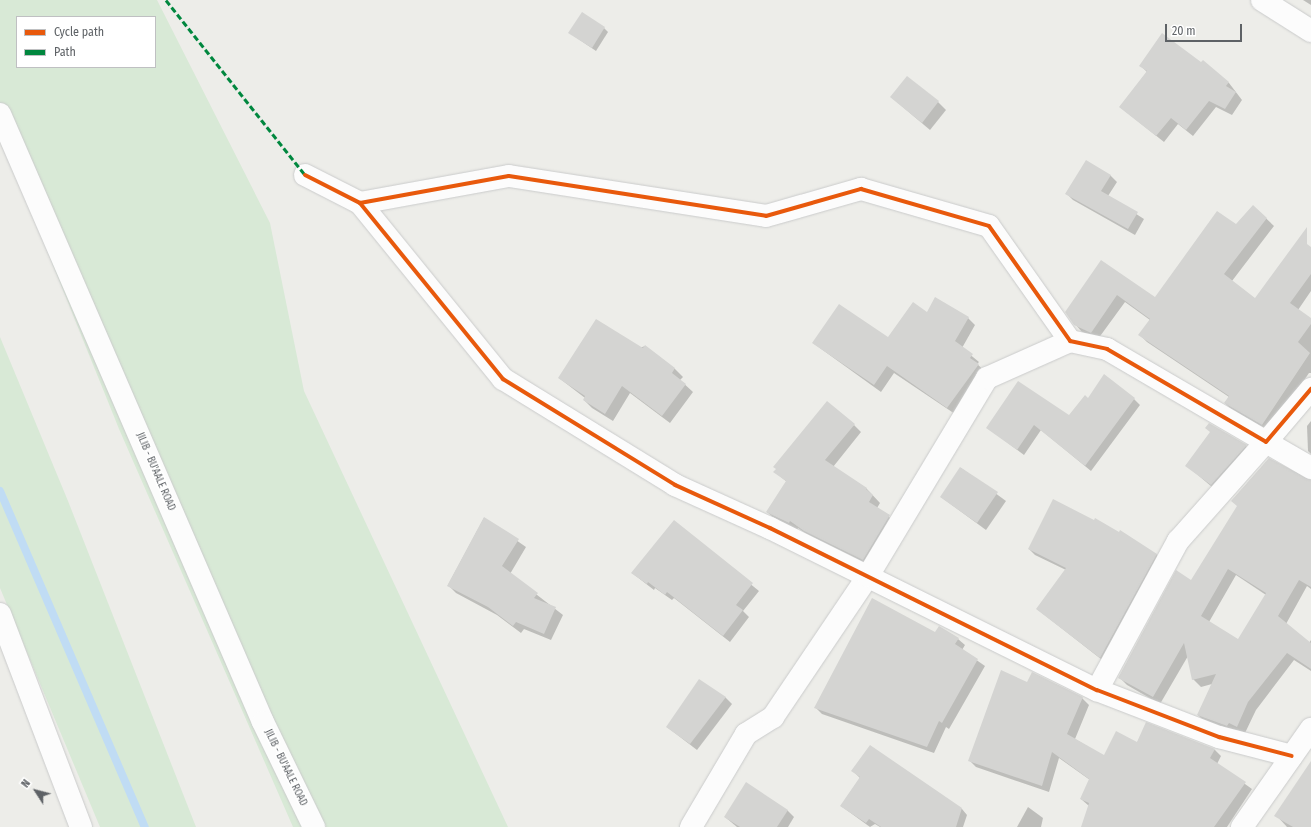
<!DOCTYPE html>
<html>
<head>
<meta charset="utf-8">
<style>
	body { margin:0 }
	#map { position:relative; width:1311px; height:827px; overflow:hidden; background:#edede9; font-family:"Fira Sans Condensed",sans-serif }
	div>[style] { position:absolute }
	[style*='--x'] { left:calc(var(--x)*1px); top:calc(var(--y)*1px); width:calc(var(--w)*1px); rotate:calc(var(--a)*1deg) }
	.green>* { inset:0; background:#d8e9d6 }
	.shadow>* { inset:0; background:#0003 }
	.stream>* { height:8px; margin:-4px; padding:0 4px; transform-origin:4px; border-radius:4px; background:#c0dcf4 }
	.building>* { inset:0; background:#d4d4d2 }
	.roads { filter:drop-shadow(0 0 1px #cacbcb) drop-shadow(0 0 1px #cacbcb) }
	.minor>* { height:22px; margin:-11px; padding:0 11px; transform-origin:11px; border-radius:11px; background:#fcfcfc }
	.secondary>* { height:22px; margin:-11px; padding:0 11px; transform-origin:11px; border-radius:11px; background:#fcfcfc }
	.quiet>* { height:3px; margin-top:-1.5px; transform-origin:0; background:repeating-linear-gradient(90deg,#00873e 0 6px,transparent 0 9px) }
	.cycleway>* { height:4px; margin:-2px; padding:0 2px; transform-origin:2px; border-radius:2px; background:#e8590c }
	span { translate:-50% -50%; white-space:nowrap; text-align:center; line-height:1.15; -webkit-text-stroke:3px #fff; paint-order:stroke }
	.street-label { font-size:10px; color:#5e6266 }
	.legend { position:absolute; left:16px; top:16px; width:140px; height:52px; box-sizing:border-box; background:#fff; border:1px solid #bfc0c2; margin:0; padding:5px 7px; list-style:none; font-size:12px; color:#5e6266 }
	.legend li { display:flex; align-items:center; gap:8px; height:20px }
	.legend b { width:20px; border:1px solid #bfc0c2 }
	.north { position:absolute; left:16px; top:771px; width:40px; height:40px; -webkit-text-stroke:3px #fff; paint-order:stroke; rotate:306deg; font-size:11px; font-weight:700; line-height:16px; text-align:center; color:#5e6266 }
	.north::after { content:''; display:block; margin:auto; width:14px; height:18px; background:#5e6266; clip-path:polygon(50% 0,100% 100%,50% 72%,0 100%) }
	.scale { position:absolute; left:1165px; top:24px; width:77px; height:18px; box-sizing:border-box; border:2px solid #5e6266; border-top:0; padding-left:5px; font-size:12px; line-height:14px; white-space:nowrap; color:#5e6266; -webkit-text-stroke:3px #fff; paint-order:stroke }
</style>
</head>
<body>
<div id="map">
	<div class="green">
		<i style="clip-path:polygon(evenodd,0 0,157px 0,270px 223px,304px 391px,508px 827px,293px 827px,119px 429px,0 134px,0 0,17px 17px,155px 17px,155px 67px,17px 67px,17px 17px)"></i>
		<i style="clip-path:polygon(0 337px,68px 501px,196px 827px,100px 827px,0 588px)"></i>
	</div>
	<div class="shadow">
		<i style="clip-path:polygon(1303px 0,1311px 0,1311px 5px)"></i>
		<i style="clip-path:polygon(604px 28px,608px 32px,596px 51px,574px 36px)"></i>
		<i style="clip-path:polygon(1203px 62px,1229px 83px,1242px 100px,1232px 115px,1216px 107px,1193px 136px,1178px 124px,1164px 142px,1120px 107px,1147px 72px,1141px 66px)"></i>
		<i style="clip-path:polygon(891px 97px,938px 102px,946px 110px,930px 130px)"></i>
		<i style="clip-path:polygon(1110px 175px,1117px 182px,1108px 196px,1144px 219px,1135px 235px,1073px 200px,1066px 193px)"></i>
		<i style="clip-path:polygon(1253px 206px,1274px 226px,1232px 281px,1255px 299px,1311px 248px,1311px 291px,1298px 310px,1311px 320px,1311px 373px,1309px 373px,1269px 432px,1232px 410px,1225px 403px,1229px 397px,1147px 342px,1140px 335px,1150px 320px,1125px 302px,1098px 339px,1082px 332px,1075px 324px,1101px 262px,1155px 299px,1236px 225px)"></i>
		<i style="clip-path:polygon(927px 313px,968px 318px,975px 325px,962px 348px,979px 362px,977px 364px,986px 372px,955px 414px,894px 373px,881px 392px,813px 343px,888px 338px)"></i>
		<i style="clip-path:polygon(645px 346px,675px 369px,683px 377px,680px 380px,693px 392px,670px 423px,630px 393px,613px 421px,592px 408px,584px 400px,585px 398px,559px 378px)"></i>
		<i style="clip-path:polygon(1134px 399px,1140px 405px,1091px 471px,1041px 430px,1024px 455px,988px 428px,1069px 416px)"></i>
		<i style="clip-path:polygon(1311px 421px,1311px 454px,1308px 451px,1307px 426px)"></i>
		<i style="clip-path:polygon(854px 425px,861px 432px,833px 467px,866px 488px,880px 503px,877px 508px,897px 523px,871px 567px,812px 538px,798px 528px,797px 530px,775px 519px,767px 512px,787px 482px,775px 472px)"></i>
		<i style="clip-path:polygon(1246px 446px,1253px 453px,1218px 492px,1186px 465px)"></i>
		<i style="clip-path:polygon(961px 468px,1006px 501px,986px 530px,941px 497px)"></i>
		<i style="clip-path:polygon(evenodd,1305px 480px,1311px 480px,1311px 589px,1307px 586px,1286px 624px,1309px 643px,1311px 640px,1311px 671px,1294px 660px,1256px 710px,1245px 733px,1237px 730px,1235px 733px,1205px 722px,1198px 715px,1212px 684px,1201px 687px,1193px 679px,1188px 656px,1160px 704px,1127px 685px,1119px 677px,1191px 581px,1305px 480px,1236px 575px,1266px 595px,1238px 641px,1209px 622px,1236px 575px)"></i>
		<i style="clip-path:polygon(484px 518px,526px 547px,510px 574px,563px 615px,551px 640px,524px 629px,521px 633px,497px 615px,456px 593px,448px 585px)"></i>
		<i style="clip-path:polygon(674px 522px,759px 591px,743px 611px,749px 617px,730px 642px,674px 598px,672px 600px,655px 588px,654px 590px,632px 573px)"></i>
		<i style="clip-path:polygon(1029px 549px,1156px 554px,1162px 560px,1106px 663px,1037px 609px,1066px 570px,1035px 555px)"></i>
		<i style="clip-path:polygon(935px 633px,958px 639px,965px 645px,962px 650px,985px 666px,949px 729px,946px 727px,934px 753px,822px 714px,815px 707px)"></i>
		<i style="clip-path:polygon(1027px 683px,1082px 698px,1089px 705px,1075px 739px,1105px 757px,1137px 743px,1147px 724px,1215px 750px,1221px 756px,1217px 764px,1252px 789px,1227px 827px,1082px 827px,1089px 806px,1081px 799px,1090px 780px,1059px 758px,1049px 792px,976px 767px,969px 760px)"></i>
		<i style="clip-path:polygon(725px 697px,732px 704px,697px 750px,667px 727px)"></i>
		<i style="clip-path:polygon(853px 771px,962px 809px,967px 815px,963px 827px,880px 827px,875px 824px,870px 827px,841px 806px,860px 778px)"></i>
		<i style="clip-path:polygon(1311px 773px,1311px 827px,1287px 827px,1276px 815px)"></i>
		<i style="clip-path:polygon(1028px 807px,1043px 818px,1041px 827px,1017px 827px)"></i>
		<i style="clip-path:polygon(787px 810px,794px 817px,788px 827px,737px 827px,725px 817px)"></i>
	</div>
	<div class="stream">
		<i style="--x:0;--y:491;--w:366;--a:66.7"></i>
	</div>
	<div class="building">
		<i style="clip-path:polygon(582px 12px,605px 27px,592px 48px,568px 33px)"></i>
		<i style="clip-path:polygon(1162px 33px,1201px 62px,1203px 60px,1229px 82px,1226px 86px,1236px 92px,1225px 109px,1209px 101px,1186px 130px,1171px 118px,1156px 136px,1119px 107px,1147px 71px,1139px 66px)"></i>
		<i style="clip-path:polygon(907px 76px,939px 101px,922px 123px,890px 97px)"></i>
		<i style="clip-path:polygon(1086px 160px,1111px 175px,1101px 191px,1138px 212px,1128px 229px,1065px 194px)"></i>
		<i style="clip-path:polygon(1253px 205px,1267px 218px,1224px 274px,1255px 298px,1307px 227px,1307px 244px,1311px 247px,1311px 274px,1290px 303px,1311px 318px,1311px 324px,1298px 342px,1310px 353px,1262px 425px,1224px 403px,1229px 396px,1138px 335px,1150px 319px,1117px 295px,1091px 333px,1074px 325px,1065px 312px,1101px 260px,1155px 297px,1217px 211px,1236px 224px)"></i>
		<i style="clip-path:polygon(935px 297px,969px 317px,955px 341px,973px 354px,970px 358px,979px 364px,947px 408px,887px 366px,874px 385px,812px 343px,839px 304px,888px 337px,913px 302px,927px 312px)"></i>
		<i style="clip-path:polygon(596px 319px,643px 348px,645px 345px,675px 368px,672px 373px,686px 384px,662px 416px,622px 386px,605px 414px,583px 400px,585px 396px,558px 378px)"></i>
		<i style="clip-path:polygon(1104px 374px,1135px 398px,1085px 466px,1034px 425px,1017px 450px,986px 428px,1018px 381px,1069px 415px,1085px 395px,1088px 398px)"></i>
		<i style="clip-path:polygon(827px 401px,855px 424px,825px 460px,867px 488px,866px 489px,873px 495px,869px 502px,890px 515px,863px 560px,804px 531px,790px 521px,789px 523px,766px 512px,786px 481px,773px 472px,776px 469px,773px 467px)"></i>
		<i style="clip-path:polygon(1209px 423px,1247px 445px,1211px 485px,1185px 466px,1210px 432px,1205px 428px)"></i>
		<i style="clip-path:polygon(evenodd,1269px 458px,1311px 480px,1311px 587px,1299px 580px,1278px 616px,1311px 643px,1311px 669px,1287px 653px,1248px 702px,1237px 727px,1229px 723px,1227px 726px,1197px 715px,1216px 674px,1192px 680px,1184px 643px,1153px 697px,1118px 678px,1176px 570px,1191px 580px,1237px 506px,1231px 501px,1269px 458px,1228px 569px,1266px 593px,1238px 639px,1201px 616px,1228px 569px)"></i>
		<i style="clip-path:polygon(960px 467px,998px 492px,977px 523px,940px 497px)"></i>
		<i style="clip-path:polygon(1053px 499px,1094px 520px,1095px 518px,1119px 532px,1120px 530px,1157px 554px,1100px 658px,1036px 609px,1066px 568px,1028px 549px)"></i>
		<i style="clip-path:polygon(484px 517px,519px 539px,502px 566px,538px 593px,534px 598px,556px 607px,544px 634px,516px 622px,513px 626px,488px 607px,447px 586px)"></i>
		<i style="clip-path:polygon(674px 520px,753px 583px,736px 605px,743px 610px,723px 636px,667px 592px,665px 595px,648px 582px,647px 584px,631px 573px)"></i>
		<i style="clip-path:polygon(872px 598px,935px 632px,939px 626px,959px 638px,955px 644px,978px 659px,942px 723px,939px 721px,927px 747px,814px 708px)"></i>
		<i style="clip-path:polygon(1001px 670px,1027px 682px,1032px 672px,1083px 697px,1067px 734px,1104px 755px,1116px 731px,1137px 742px,1146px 722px,1215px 749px,1210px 758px,1246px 782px,1214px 827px,1081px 827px,1089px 803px,1080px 799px,1089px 779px,1052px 752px,1042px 786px,968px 761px)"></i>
		<i style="clip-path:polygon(699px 679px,726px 697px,690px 744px,666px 727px)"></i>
		<i style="clip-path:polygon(870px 745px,962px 808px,956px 827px,881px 827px,869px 819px,866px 823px,840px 806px,860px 777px,851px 771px)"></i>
		<i style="clip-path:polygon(1311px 761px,1311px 827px,1293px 827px,1274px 816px)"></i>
		<i style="clip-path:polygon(746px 782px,788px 810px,777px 827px,740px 827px,724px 817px)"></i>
	</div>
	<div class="roads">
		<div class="minor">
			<i style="--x:1262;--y:0;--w:58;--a:32.3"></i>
			<i style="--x:305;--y:175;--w:62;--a:27"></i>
			<i style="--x:360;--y:203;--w:151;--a:-10.3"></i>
			<i style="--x:509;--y:176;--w:260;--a:8.8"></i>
			<i style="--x:766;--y:216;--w:99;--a:-15.9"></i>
			<i style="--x:861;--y:189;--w:133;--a:16.1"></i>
			<i style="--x:989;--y:226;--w:141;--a:54.8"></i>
			<i style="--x:1070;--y:341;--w:38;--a:12"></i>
			<i style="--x:1107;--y:349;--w:184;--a:30.3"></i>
			<i style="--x:1266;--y:442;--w:70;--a:-49.7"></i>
			<i style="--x:360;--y:203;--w:227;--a:50.9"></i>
			<i style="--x:503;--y:379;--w:202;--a:31.6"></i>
			<i style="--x:675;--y:485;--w:104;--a:24.4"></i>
			<i style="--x:770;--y:528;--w:365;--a:26.4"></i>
			<i style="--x:1097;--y:690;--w:131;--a:21.1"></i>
			<i style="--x:1219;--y:737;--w:75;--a:14.6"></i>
			<i style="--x:0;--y:614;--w:228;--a:69.2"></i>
			<i style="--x:1097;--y:690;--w:170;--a:-61.5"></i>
			<i style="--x:1178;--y:541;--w:132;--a:-48.4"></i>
			<i style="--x:1266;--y:442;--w:52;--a:30"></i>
			<i style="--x:691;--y:827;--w:108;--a:-59.4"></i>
			<i style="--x:746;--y:734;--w:32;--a:-32"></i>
			<i style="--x:773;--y:717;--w:170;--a:-56"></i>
			<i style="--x:868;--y:576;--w:231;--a:-59"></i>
			<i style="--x:987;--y:378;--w:91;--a:-24"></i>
			<i style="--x:1242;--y:827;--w:120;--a:-54.9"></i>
		</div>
		<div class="secondary">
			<i style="--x:0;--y:114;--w:662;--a:66.61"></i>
			<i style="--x:263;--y:722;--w:117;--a:64.1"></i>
		</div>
	</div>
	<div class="quiet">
		<i style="--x:166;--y:0;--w:223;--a:51.5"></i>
	</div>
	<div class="cycleway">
		<i style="--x:305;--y:175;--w:62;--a:27"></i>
		<i style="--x:360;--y:203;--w:151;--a:-10.3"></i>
		<i style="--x:509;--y:176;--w:260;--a:8.8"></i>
		<i style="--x:766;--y:216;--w:99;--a:-15.9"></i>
		<i style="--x:861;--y:189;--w:133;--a:16.1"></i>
		<i style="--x:989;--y:226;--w:141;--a:54.8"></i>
		<i style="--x:1070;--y:341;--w:38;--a:12"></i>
		<i style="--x:1107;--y:349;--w:184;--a:30.3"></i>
		<i style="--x:1266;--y:442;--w:70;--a:-49.7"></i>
		<i style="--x:360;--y:203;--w:227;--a:50.9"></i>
		<i style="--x:503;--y:379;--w:202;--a:31.6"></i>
		<i style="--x:675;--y:485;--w:104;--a:24.4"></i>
		<i style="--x:770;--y:528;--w:365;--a:26.4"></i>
		<i style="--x:1097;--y:690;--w:131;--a:21.1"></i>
		<i style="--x:1219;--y:737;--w:75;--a:14.6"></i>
	</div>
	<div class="street-label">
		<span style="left:155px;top:472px;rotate:67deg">JILIB - BU'AALE ROAD</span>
		<span style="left:285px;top:768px;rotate:64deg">JILIB - BU'AALE ROAD</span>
	</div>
	<ul class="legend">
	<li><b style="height:5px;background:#e8590c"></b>Cycle path</li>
	<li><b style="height:5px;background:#00873e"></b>Path</li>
	</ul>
	<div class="north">N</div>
	<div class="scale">20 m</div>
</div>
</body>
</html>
